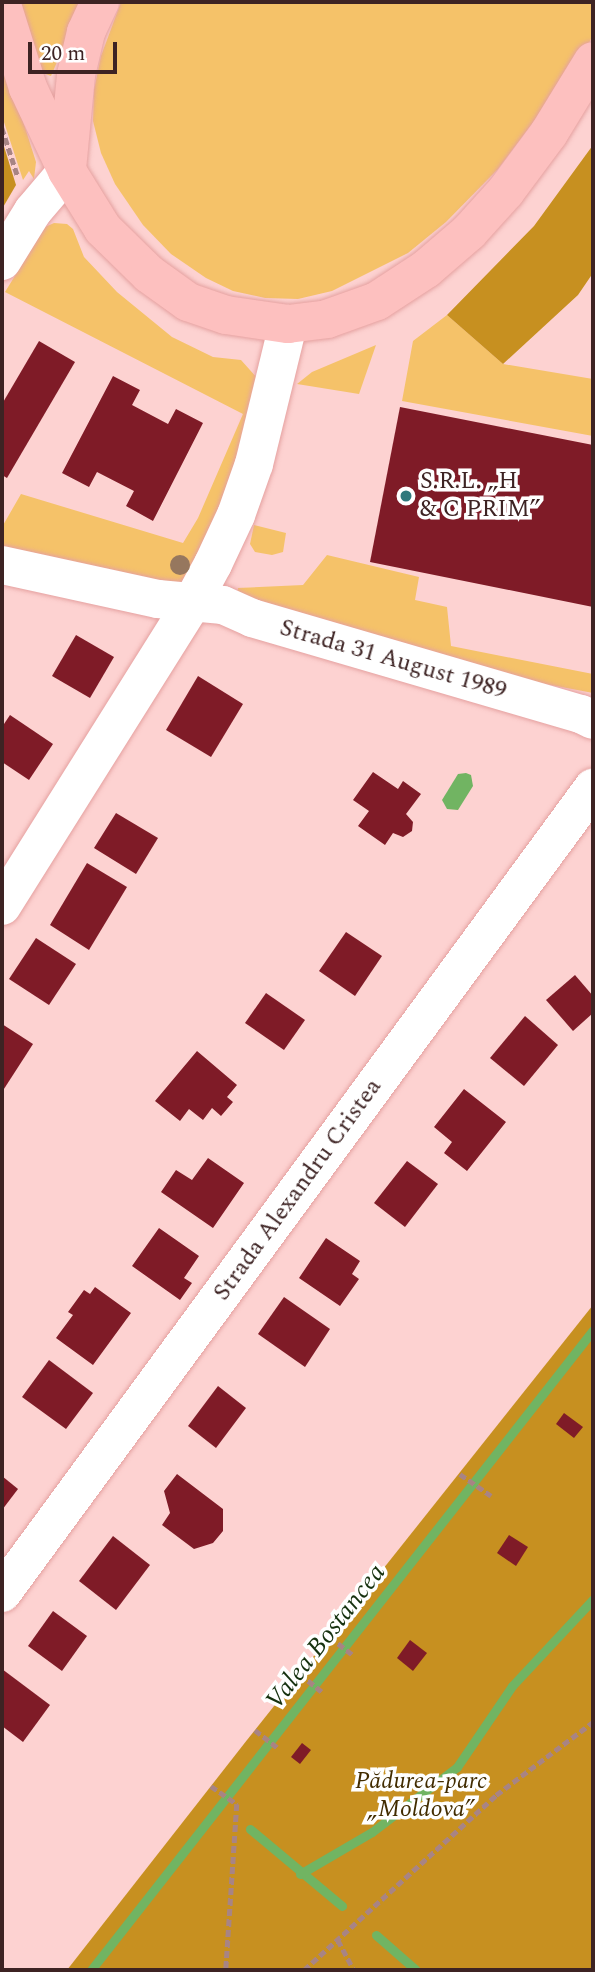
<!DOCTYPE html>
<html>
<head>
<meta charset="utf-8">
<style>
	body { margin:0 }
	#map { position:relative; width:595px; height:1972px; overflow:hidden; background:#fdd2d1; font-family:Spectral,serif }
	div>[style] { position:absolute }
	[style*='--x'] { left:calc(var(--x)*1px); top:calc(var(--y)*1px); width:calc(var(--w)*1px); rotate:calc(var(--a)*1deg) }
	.green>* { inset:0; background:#f5c269 }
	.forest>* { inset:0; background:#c79020 }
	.water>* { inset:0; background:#71b462 }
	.stream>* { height:9px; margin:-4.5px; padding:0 4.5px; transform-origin:4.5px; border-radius:4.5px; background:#71b462 }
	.building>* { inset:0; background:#7f1b27 }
	.path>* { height:4.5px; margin-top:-2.25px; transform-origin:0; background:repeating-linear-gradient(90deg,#a88484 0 7px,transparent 0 10.5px) }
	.roads { filter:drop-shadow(0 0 2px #e5a1a0) drop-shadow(0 0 2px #e5a1a0) }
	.minor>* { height:38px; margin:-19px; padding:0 19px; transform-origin:19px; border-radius:19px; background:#fff }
	.highway>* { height:38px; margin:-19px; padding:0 19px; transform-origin:19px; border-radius:19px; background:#fdc0bf }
	.trees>* { width:20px; height:20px; margin:-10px; border-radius:50%; background:#96775e }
	.dots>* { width:19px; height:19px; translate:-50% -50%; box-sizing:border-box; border:4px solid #fff; border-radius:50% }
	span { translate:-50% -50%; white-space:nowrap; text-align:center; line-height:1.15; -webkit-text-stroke:7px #fff; paint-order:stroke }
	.poi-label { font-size:24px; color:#3d2323 }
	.left { translate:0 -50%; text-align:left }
	.street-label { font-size:24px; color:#3d2323 }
	.park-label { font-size:24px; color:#422c00; font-style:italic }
	.water-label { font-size:26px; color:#16310f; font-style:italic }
	.frame { position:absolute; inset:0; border:4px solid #3d2323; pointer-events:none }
	.scale { position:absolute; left:28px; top:42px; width:89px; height:32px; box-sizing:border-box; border:4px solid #3d2323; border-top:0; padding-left:9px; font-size:21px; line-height:24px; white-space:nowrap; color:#3d2323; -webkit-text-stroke:5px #fff; paint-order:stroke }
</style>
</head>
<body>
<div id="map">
	<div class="green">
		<i style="clip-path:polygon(15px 2px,83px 2px,51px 76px,40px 72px)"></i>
		<i style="clip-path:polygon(121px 2px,593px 2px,593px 35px,582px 57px,498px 169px,446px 222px,408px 253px,332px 291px,298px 299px,265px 298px,233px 291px,206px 278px,171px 254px,143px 225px,115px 184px,101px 153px,93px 121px,94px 90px,101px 56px)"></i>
		<i style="clip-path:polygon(2px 55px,36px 162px,34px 179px,29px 171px,23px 180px,2px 116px)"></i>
		<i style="clip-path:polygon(54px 223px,67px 224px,73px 229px,84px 257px,117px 292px,172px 337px,213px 357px,241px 360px,259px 380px,253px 414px,205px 551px,178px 586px,2px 557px,2px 527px,21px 494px,183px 543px,198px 518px,243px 414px,5px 292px,45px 227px)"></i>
		<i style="clip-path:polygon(447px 315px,503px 364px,593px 379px,593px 436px,402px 401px,413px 341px)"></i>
		<i style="clip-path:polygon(376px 345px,359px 394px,297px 384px,312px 372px)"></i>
		<i style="clip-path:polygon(254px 525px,286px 533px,283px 552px,272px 555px,255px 552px,250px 544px)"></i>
		<i style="clip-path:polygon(327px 555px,419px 577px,415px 600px,447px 607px,451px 646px,593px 674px,593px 693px,535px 682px,237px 594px,238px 588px,303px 585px)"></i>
	</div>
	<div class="forest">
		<i style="clip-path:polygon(2px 140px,16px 185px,2px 209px)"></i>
		<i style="clip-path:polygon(593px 145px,593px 273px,578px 295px,503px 364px,447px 315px,534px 226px)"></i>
		<i style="clip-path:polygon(593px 1305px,593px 1970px,67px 1970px,247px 1740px)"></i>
	</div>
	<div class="water">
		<i style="clip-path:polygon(466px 773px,471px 775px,473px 786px,458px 810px,447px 809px,442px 800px,458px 774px)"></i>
	</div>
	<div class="stream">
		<i style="--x:250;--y:1829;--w:120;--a:39.9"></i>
		<i style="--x:300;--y:1874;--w:83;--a:-30.3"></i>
		<i style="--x:372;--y:1832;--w:107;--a:-37.4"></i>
		<i style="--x:457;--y:1767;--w:98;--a:-55.8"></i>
		<i style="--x:512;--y:1686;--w:119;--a:-47"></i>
		<i style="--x:376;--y:1935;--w:53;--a:41.2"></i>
		<i style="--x:91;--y:1970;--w:813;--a:-51.89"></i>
	</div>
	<div class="building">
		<i style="clip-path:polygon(39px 341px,75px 362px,7px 478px,2px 475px,2px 404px)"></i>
		<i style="clip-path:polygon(113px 376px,140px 390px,132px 405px,168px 424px,176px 409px,203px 423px,153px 521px,126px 506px,134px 491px,97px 472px,89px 487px,62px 473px)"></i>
		<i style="clip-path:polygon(400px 407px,593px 445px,593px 607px,370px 562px)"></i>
		<i style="clip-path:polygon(76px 635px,114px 657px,90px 698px,52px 676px)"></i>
		<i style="clip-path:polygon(198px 676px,243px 704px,211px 757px,166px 730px)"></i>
		<i style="clip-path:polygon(10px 715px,53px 744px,29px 780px,2px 762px,2px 727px)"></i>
		<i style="clip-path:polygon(373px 772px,398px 789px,403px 781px,421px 794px,406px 814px,413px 822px,412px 831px,403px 837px,393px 833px,385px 845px,358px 826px,369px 811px,353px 800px)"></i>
		<i style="clip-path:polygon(116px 813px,158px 838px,136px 874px,94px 848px)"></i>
		<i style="clip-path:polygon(87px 863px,127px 887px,89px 950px,50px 925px)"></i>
		<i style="clip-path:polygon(346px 932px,382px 956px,355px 996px,319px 971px)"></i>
		<i style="clip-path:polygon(36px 938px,76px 964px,49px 1005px,9px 979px)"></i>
		<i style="clip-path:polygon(575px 975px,593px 996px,593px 1013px,573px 1031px,546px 1000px)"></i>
		<i style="clip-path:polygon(266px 993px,305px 1020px,284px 1050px,245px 1023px)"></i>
		<i style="clip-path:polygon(525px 1016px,558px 1045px,524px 1086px,490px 1058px)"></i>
		<i style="clip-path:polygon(2px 1024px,33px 1044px,2px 1092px)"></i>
		<i style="clip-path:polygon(197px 1051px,237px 1085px,227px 1097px,233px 1102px,221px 1116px,212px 1108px,203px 1120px,189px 1109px,180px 1121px,155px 1101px)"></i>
		<i style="clip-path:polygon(464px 1089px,506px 1122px,467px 1171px,444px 1153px,452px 1142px,434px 1127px)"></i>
		<i style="clip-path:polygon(208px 1158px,244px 1183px,213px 1228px,161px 1192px,176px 1170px,192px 1180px)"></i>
		<i style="clip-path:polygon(407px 1161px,438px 1184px,405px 1227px,374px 1203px)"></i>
		<i style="clip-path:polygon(159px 1228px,199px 1256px,184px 1278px,192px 1283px,180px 1300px,132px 1266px)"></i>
		<i style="clip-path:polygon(326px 1238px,360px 1261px,352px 1274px,359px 1279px,340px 1306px,299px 1278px)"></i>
		<i style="clip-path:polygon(95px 1287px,131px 1313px,93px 1365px,56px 1338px,73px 1315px,68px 1312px,84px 1290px,90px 1294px)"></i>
		<i style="clip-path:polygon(284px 1297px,330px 1329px,305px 1367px,258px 1334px)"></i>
		<i style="clip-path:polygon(49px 1360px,93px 1393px,66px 1429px,22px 1397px)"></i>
		<i style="clip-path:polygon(218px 1386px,246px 1408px,216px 1448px,188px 1426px)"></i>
		<i style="clip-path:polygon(564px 1413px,583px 1427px,574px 1438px,556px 1424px)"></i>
		<i style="clip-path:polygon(177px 1474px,223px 1509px,223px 1531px,213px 1543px,194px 1549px,162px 1525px,170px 1513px,164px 1491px)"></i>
		<i style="clip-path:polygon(2px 1476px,18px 1489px,2px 1510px)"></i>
		<i style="clip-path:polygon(509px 1535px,528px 1547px,516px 1566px,497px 1553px)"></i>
		<i style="clip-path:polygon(113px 1536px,150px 1565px,116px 1610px,79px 1581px)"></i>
		<i style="clip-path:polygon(53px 1611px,87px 1636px,62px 1671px,28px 1646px)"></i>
		<i style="clip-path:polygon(410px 1640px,427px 1653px,413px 1671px,397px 1658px)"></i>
		<i style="clip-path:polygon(2px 1669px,50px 1705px,23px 1742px,2px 1726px)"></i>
		<i style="clip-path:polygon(302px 1743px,311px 1750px,300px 1764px,291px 1757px)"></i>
	</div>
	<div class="path">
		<i style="--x:2;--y:128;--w:52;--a:71.9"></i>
		<i style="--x:460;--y:1474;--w:38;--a:35"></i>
		<i style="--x:330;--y:1637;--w:28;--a:38"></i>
		<i style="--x:300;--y:1674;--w:28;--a:39"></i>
		<i style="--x:255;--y:1730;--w:31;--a:38"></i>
		<i style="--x:211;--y:1786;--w:32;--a:35"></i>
		<i style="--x:237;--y:1804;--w:166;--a:93.8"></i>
		<i style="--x:338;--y:1940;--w:34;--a:62"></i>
		<i style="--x:304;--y:1970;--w:260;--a:-42.3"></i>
		<i style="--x:496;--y:1795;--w:121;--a:-37"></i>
	</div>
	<div class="roads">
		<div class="minor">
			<i style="--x:2;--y:261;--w:59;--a:-58.2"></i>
			<i style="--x:33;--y:211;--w:52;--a:-49.6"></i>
			<i style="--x:2;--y:565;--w:160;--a:12.3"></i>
			<i style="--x:158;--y:599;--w:65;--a:5.3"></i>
			<i style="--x:223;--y:605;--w:32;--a:24"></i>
			<i style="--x:252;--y:618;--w:343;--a:16.3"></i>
			<i style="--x:581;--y:714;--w:13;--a:27"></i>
			<i style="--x:2;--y:906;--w:360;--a:-57.9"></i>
			<i style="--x:193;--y:601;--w:42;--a:-61.6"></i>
			<i style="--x:213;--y:564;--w:54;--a:-64.9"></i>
			<i style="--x:236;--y:515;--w:54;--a:-70.6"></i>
			<i style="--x:254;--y:464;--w:144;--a:-76.3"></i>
			<i style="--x:2;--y:1593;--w:999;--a:-53.72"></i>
		</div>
		<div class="highway">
			<i style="--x:2;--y:5;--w:87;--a:72.6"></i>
			<i style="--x:28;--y:88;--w:92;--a:64.8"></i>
			<i style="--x:67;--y:171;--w:68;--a:58.2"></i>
			<i style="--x:103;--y:229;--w:64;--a:44.4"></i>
			<i style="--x:149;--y:274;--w:48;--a:35.7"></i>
			<i style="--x:188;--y:302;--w:40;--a:18.9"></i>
			<i style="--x:226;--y:315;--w:63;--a:8.3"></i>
			<i style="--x:288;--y:324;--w:39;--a:-7"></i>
			<i style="--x:327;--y:319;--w:53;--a:-19.8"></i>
			<i style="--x:377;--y:301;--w:59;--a:-33.1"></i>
			<i style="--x:426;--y:269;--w:57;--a:-40.7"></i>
			<i style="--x:469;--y:232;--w:55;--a:-47.9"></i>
			<i style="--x:506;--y:191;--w:72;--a:-53.4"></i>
			<i style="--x:549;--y:133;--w:84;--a:-58.6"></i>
			<i style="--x:67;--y:169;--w:94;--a:-84.5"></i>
			<i style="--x:76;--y:75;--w:44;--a:-76.9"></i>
			<i style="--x:86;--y:32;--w:33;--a:-65"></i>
		</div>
	</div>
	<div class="trees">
		<i style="left:180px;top:565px"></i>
	</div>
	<div class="dots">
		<i style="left:406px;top:496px;background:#2f787c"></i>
	</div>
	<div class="poi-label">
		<span class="left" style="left:420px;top:496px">S.R.L. „H<br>&amp; C PRIM”</span>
	</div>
	<div class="street-label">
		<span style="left:393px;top:660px;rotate:16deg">Strada 31 August 1989</span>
		<span style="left:298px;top:1190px;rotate:-54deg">Strada Alexandru Cristea</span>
	</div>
	<div class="park-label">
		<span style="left:421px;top:1796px">Pădurea-parc<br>„Moldova”</span>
	</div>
	<div class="water-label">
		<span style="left:326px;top:1637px;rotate:-52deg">Valea Bostancea</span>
	</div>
	<div class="frame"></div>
	<div class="scale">20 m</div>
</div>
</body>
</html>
